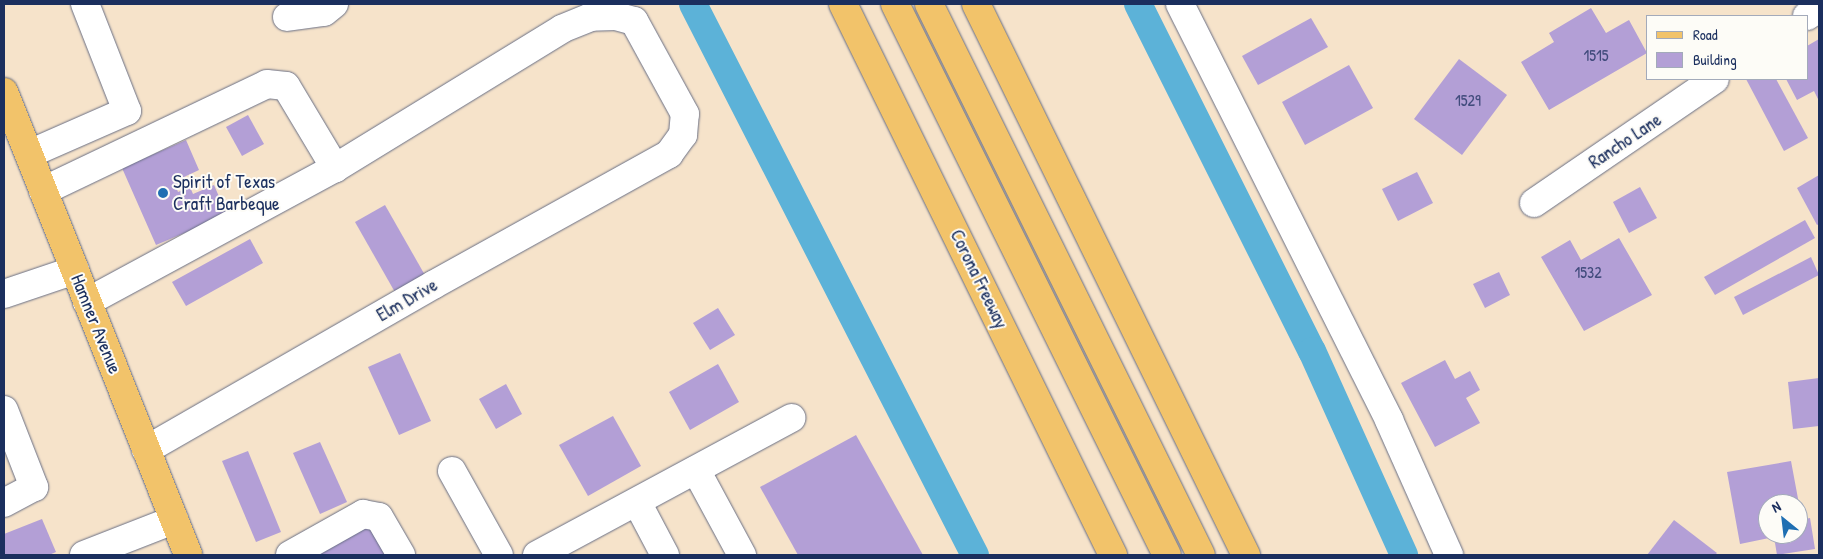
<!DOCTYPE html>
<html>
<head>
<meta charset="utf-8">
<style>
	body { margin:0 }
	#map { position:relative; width:1823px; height:559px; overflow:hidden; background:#f6e3ca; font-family:"Patrick Hand",sans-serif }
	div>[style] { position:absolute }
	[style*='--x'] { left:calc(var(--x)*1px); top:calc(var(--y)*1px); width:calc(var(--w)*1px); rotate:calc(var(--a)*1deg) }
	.canal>* { height:28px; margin:-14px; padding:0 14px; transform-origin:14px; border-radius:14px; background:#5cb2d8 }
	.building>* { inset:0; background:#b39fd6 }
	.roads { filter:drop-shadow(0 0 1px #686e84) drop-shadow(0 0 1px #686e84) }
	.minor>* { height:28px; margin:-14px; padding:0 14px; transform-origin:14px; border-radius:14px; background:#fff }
	.major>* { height:28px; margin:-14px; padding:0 14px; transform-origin:14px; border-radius:14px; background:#f2c36a }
	.highway>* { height:28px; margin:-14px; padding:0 14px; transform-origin:14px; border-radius:14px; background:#f2c36a }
	.dots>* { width:14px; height:14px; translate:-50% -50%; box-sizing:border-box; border:2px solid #fdfcf7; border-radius:50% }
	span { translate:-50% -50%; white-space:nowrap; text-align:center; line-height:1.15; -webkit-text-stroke:4px #fdfcf7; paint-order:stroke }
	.number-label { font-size:16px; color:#414b7c }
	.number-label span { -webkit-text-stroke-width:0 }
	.street-label { font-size:19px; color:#1b2f5e }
	.poi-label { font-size:19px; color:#1b2f5e }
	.left { translate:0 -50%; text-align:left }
	.frame { position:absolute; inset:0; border:5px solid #1b2f5e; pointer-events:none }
	.legend { position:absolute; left:1646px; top:15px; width:162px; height:65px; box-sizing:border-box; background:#fdfcf7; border:1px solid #a3aaba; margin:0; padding:6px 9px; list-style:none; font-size:15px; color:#1b2f5e }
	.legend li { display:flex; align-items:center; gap:10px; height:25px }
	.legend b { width:25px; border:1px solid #a3aaba }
	.north { position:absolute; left:1758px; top:494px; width:50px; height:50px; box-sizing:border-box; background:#fdfcf7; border:1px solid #a3aaba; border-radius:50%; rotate:331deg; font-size:14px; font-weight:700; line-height:20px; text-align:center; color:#1b2f5e }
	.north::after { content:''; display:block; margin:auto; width:18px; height:22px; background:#1f6fb2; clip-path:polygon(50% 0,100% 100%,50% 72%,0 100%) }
</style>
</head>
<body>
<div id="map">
	<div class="canal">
		<i style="--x:693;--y:4;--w:619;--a:62.9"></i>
		<i style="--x:1138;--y:4;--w:388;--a:63.4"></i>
		<i style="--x:1312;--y:351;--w:224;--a:65.7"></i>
	</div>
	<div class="building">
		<i style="clip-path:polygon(1591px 8px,1606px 33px,1629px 20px,1647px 53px,1549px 110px,1521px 62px,1554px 42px,1549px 33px)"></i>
		<i style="clip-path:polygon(1311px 18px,1328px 47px,1258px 85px,1242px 56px)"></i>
		<i style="clip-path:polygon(1819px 39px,1819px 101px,1814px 91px,1797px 100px,1786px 79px,1807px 79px,1807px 46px)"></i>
		<i style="clip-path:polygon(1459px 59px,1507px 95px,1462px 155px,1414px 119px)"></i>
		<i style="clip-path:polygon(1349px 65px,1373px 108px,1305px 145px,1282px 102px)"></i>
		<i style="clip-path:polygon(1746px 79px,1776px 79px,1808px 138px,1784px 151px)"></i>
		<i style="clip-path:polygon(248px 115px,264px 144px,242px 156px,226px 127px)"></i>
		<i style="clip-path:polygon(186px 140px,199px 170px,184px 177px,187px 183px,176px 187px,178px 192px,190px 187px,193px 194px,214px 185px,227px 215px,156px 245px,122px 168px)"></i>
		<i style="clip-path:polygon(1417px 172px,1433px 203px,1398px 221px,1382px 189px)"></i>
		<i style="clip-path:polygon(1819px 175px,1819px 224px,1817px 225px,1797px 188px)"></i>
		<i style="clip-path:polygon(1640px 187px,1657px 218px,1629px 233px,1613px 202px)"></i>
		<i style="clip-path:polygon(385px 205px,430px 284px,400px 301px,355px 222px)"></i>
		<i style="clip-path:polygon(1805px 220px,1815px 238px,1715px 295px,1704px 277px)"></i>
		<i style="clip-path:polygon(1619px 238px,1652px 295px,1584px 331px,1541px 257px,1570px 240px,1581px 260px)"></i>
		<i style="clip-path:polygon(250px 239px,263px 263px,186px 306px,172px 282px)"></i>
		<i style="clip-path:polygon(1811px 257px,1819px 275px,1743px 315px,1734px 297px)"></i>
		<i style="clip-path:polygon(1499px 272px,1510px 295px,1485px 308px,1473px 284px)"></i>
		<i style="clip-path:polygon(718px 308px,735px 335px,710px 350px,693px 323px)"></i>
		<i style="clip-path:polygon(400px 353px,431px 421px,399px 435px,368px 367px)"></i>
		<i style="clip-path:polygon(1445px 360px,1455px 379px,1470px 371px,1480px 390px,1466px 398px,1480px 423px,1435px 447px,1401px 383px)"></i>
		<i style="clip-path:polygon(718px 364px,739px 402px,690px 430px,669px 392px)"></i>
		<i style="clip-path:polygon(1819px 378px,1819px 426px,1793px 429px,1788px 382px)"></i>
		<i style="clip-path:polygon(506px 384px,522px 414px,496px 429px,479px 399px)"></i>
		<i style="clip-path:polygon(613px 416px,641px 466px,588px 496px,559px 445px)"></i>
		<i style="clip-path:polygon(856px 435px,923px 555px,798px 555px,760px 487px)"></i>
		<i style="clip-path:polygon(320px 442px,347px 502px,320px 514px,293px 453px)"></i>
		<i style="clip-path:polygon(248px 451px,281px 532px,256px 542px,222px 461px)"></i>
		<i style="clip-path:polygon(1791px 461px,1799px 504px,1768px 504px,1768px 534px,1798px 534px,1799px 507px,1801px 520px,1810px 518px,1815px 549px,1777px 555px,1774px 537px,1740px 544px,1727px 472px)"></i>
		<i style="clip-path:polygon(42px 519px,56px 552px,49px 555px,4px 555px,4px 534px)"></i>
		<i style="clip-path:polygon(1674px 520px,1717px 553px,1715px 555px,1647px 555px)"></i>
		<i style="clip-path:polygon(370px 522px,389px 555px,310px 555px)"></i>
	</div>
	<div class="roads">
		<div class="minor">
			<i style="--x:1180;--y:4;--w:466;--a:63.3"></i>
			<i style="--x:1389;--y:420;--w:148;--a:66"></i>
			<i style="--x:1807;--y:16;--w:14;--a:-34"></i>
			<i style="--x:287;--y:17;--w:37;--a:-8"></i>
			<i style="--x:324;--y:12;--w:13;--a:-39"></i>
			<i style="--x:29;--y:154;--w:107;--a:-23.7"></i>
			<i style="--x:127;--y:111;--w:115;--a:-111.4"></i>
			<i style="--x:43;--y:191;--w:248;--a:-25.5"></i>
			<i style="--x:267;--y:84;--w:19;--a:6"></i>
			<i style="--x:286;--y:86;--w:96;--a:59.1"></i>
			<i style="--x:335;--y:168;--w:282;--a:151.6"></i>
			<i style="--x:1534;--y:203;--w:219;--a:-34.4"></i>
			<i style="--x:4;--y:294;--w:75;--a:-18.7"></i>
			<i style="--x:4;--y:410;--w:83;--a:68.7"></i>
			<i style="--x:34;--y:487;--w:34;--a:152"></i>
			<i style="--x:146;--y:450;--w:331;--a:-29.9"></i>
			<i style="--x:433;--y:285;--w:270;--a:-29"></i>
			<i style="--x:669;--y:154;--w:24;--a:-54"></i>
			<i style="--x:683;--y:135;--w:21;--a:-85"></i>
			<i style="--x:685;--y:114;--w:106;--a:-118.7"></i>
			<i style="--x:634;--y:21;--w:20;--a:-165"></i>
			<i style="--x:615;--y:16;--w:24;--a:178"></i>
			<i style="--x:591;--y:17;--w:31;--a:158"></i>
			<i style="--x:562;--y:29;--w:266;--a:148.5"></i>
			<i style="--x:696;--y:470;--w:97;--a:61.6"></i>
			<i style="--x:452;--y:471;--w:96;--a:60.8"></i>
			<i style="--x:637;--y:502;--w:60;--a:62.2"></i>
			<i style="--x:84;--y:555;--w:97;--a:-21.3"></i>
			<i style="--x:290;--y:555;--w:84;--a:-29.3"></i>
			<i style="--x:363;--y:514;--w:16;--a:11"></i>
			<i style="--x:379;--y:517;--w:44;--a:59.9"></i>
			<i style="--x:537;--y:555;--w:289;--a:-28.3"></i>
		</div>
		<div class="major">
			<i style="--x:4;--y:92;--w:498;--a:68.3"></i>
		</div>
		<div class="highway">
			<i style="--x:843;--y:4;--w:614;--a:63.89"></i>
			<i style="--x:895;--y:4;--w:614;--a:63.73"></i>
			<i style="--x:929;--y:4;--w:614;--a:63.73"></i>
			<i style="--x:976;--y:4;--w:614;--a:63.89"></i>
		</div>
	</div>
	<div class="dots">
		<i style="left:163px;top:193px;background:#1f6fb2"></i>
	</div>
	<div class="number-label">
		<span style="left:1596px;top:55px">1515</span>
		<span style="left:1468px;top:100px">1529</span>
		<span style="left:1588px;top:272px">1532</span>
	</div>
	<div class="street-label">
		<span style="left:1625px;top:141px;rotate:-34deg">Rancho Lane</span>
		<span style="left:979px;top:279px;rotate:64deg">Corona Freeway</span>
		<span style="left:407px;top:300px;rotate:-30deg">Elm Drive</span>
		<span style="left:96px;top:324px;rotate:68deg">Hamner Avenue</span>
	</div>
	<div class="poi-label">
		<span class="left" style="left:173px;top:193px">Spirit of Texas<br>Craft Barbeque</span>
	</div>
	<div class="frame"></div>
	<ul class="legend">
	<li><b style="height:6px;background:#f2c36a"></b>Road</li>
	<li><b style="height:14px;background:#b39fd6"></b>Building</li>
	</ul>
	<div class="north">N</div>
</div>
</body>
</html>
